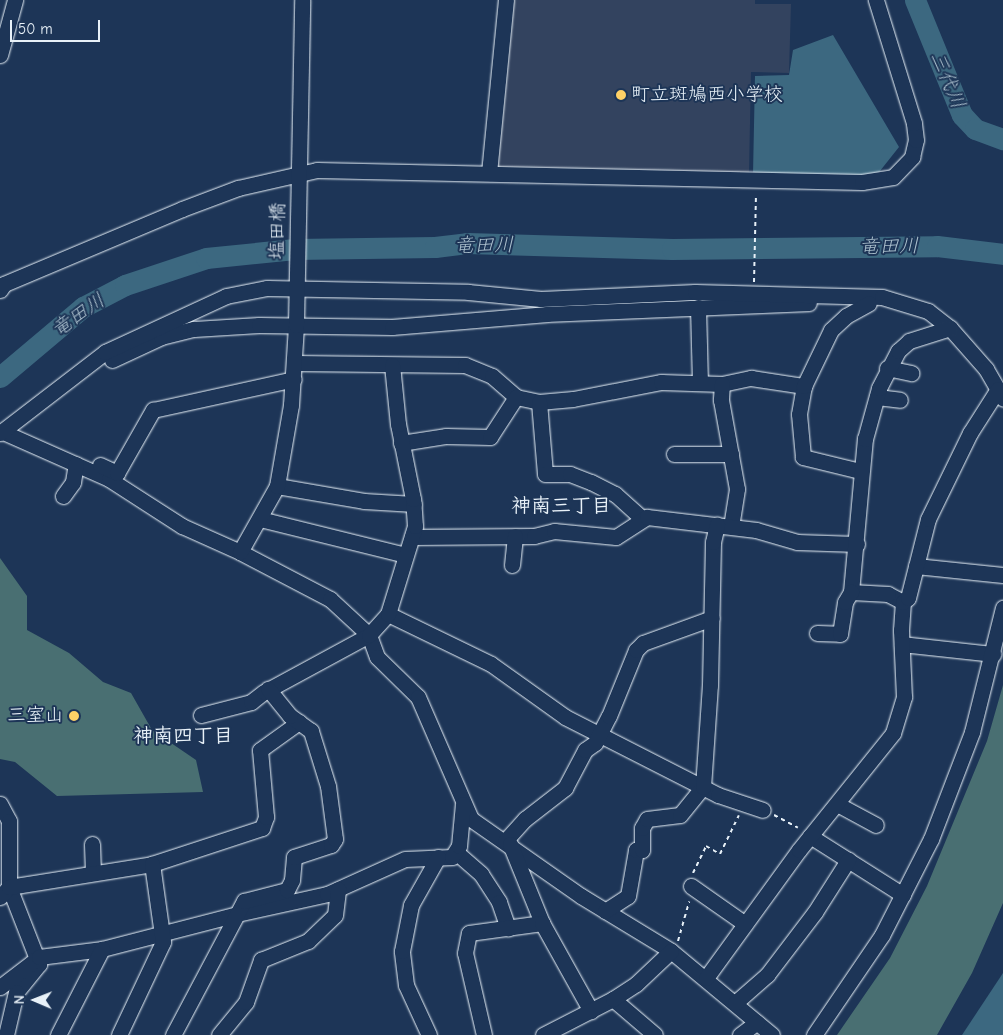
<!DOCTYPE html>
<html>
<head>
<meta charset="utf-8">
<style>
	body { margin:0 }
	#map { position:relative; width:1003px; height:1035px; overflow:hidden; background:#1d3557; font-family:"Comic Neue","Klee One",sans-serif }
	div>[style] { position:absolute }
	[style*='--x'] { left:calc(var(--x)*1px); top:calc(var(--y)*1px); width:calc(var(--w)*1px); rotate:calc(var(--a)*1deg) }
	.built>* { inset:0; background:#33435f }
	.green>* { inset:0; background:#496f72 }
	.water>* { inset:0; background:#3c6880 }
	.river>* { height:21px; margin:-10.5px; padding:0 10.5px; transform-origin:10.5px; border-radius:10.5px; background:#3c6880 }
	.path>* { height:2px; margin-top:-1px; transform-origin:0; background:repeating-linear-gradient(90deg,#e8f1f8 0 4px,transparent 0 8px) }
	.roads { filter:drop-shadow(0 0 1px #e8f1f8) drop-shadow(0 0 1px #e8f1f8) }
	.minor>* { height:15px; margin:-7.5px; padding:0 7.5px; transform-origin:7.5px; border-radius:7.5px; background:#1d3557 }
	.dots>* { width:14px; height:14px; translate:-50% -50%; box-sizing:border-box; border:2px solid #1d3557; border-radius:50% }
	span { translate:-50% -50%; white-space:nowrap; text-align:center; line-height:1.15; -webkit-text-stroke:4px #1d3557; paint-order:stroke }
	.poi-label { font-size:19px; color:#e8f1f8 }
	.left { translate:0 -50%; text-align:left }
	.right { translate:-100% -50%; text-align:right }
	.street-label { font-size:19px; color:#e8f1f8 }
	.water-label { font-size:20px; color:#acc1ce; font-style:italic }
	.neighbourhood-label { font-size:20px; color:#e8f1f8; font-weight:700 }
	.north { position:absolute; left:10px; top:975px; width:50px; height:50px; -webkit-text-stroke:4px #1d3557; paint-order:stroke; rotate:271deg; font-size:14px; font-weight:700; line-height:20px; text-align:center; color:#e8f1f8 }
	.north::after { content:''; display:block; margin:auto; width:18px; height:22px; background:#e8f1f8; clip-path:polygon(50% 0,100% 100%,50% 72%,0 100%) }
	.scale { position:absolute; left:10px; top:20px; width:90px; height:22px; box-sizing:border-box; border:2px solid #e8f1f8; border-top:0; padding-left:6px; font-size:15px; line-height:18px; white-space:nowrap; color:#e8f1f8; -webkit-text-stroke:4px #1d3557; paint-order:stroke }
</style>
</head>
<body>
<div id="map">
	<div class="built">
		<i style="clip-path:polygon(512px 0,755px 0,755px 4px,791px 4px,789px 73px,751px 72px,749px 173px,496px 168px)"></i>
	</div>
	<div class="green">
		<i style="clip-path:polygon(0 558px,27px 596px,27px 630px,69px 653px,103px 682px,131px 693px,152px 730px,196px 760px,203px 792px,57px 796px,15px 762px,0 759px)"></i>
		<i style="clip-path:polygon(1003px 685px,1003px 903px,972px 973px,937px 1035px,837px 1035px,890px 958px,927px 886px,987px 741px)"></i>
	</div>
	<div class="water">
		<i style="clip-path:polygon(833px 35px,899px 147px,876px 176px,753px 174px,755px 76px,789px 75px,793px 50px)"></i>
		<i style="clip-path:polygon(1003px 973px,1003px 1035px,962px 1035px)"></i>
	</div>
	<div class="river">
		<i style="--x:915;--y:0;--w:124;--a:67.8"></i>
		<i style="--x:962;--y:115;--w:19;--a:47"></i>
		<i style="--x:975;--y:129;--w:30;--a:20"></i>
		<i style="--x:0;--y:377;--w:109;--a:-40.1"></i>
		<i style="--x:83;--y:307;--w:47;--a:-27.6"></i>
		<i style="--x:125;--y:285;--w:85;--a:-18.4"></i>
		<i style="--x:206;--y:258;--w:89;--a:-5.8"></i>
		<i style="--x:295;--y:249;--w:140;--a:-0.8"></i>
		<i style="--x:435;--y:247;--w:32;--a:-7"></i>
		<i style="--x:467;--y:243;--w:205;--a:1.7"></i>
		<i style="--x:672;--y:249;--w:265;--a:-0.6"></i>
		<i style="--x:937;--y:246;--w:66;--a:6.9"></i>
	</div>
	<div class="path">
		<i style="--x:754;--y:282;--w:88;--a:-88.7"></i>
		<i style="--x:774;--y:815;--w:27;--a:28"></i>
		<i style="--x:693;--y:873;--w:30;--a:-64"></i>
		<i style="--x:706;--y:846;--w:16;--a:30"></i>
		<i style="--x:720;--y:854;--w:43;--a:-64"></i>
		<i style="--x:678;--y:941;--w:41;--a:-74.2"></i>
	</div>
	<div class="roads">
		<div class="minor">
			<i style="--x:0;--y:55;--w:57;--a:-74.7"></i>
			<i style="--x:489;--y:173;--w:174;--a:-84.4"></i>
			<i style="--x:0;--y:290;--w:7;--a:-56"></i>
			<i style="--x:4;--y:284;--w:193;--a:-22.8"></i>
			<i style="--x:182;--y:209;--w:60;--a:-20.6"></i>
			<i style="--x:238;--y:188;--w:81;--a:-12.8"></i>
			<i style="--x:317;--y:170;--w:545;--a:1.26"></i>
			<i style="--x:862;--y:182;--w:31;--a:-9"></i>
			<i style="--x:893;--y:177;--w:28;--a:-46"></i>
			<i style="--x:912;--y:157;--w:17;--a:-77"></i>
			<i style="--x:916;--y:140;--w:17;--a:-97"></i>
			<i style="--x:914;--y:123;--w:129;--a:-107.2"></i>
			<i style="--x:698;--y:307;--w:75;--a:88.5"></i>
			<i style="--x:112;--y:360;--w:54;--a:-25.1"></i>
			<i style="--x:161;--y:337;--w:34;--a:-14"></i>
			<i style="--x:194;--y:329;--w:65;--a:-3.5"></i>
			<i style="--x:259;--y:325;--w:133;--a:0.9"></i>
			<i style="--x:392;--y:327;--w:156;--a:-4.8"></i>
			<i style="--x:547;--y:314;--w:262;--a:-2.4"></i>
			<i style="--x:295;--y:363;--w:170;--a:0.7"></i>
			<i style="--x:465;--y:365;--w:29;--a:22"></i>
			<i style="--x:492;--y:376;--w:32;--a:41"></i>
			<i style="--x:516;--y:397;--w:24;--a:12"></i>
			<i style="--x:539;--y:402;--w:34;--a:-5"></i>
			<i style="--x:573;--y:399;--w:90;--a:-10.9"></i>
			<i style="--x:661;--y:382;--w:61;--a:1.9"></i>
			<i style="--x:722;--y:384;--w:30;--a:-12"></i>
			<i style="--x:751;--y:378;--w:54;--a:8.6"></i>
			<i style="--x:887;--y:368;--w:25;--a:12"></i>
			<i style="--x:722;--y:384;--w:16;--a:94"></i>
			<i style="--x:721;--y:400;--w:90;--a:79.8"></i>
			<i style="--x:737;--y:489;--w:37;--a:99"></i>
			<i style="--x:877;--y:397;--w:23;--a:7"></i>
			<i style="--x:539;--y:402;--w:72;--a:85.2"></i>
			<i style="--x:545;--y:474;--w:25;--a:0"></i>
			<i style="--x:570;--y:474;--w:22;--a:21"></i>
			<i style="--x:591;--y:482;--w:27;--a:27"></i>
			<i style="--x:615;--y:494;--w:36;--a:42"></i>
			<i style="--x:3;--y:432;--w:116;--a:23.9"></i>
			<i style="--x:109;--y:479;--w:87;--a:32.8"></i>
			<i style="--x:182;--y:526;--w:64;--a:24.1"></i>
			<i style="--x:240;--y:552;--w:102;--a:27.6"></i>
			<i style="--x:330;--y:599;--w:53;--a:42.7"></i>
			<i style="--x:369;--y:635;--w:23;--a:70"></i>
			<i style="--x:377;--y:657;--w:57;--a:44.3"></i>
			<i style="--x:418;--y:697;--w:133;--a:66.5"></i>
			<i style="--x:471;--y:819;--w:134;--a:35"></i>
			<i style="--x:581;--y:896;--w:105;--a:31.4"></i>
			<i style="--x:671;--y:951;--w:131;--a:39.7"></i>
			<i style="--x:0;--y:433;--w:133;--a:-37.6"></i>
			<i style="--x:105;--y:352;--w:133;--a:-24.8"></i>
			<i style="--x:226;--y:296;--w:42;--a:-11"></i>
			<i style="--x:267;--y:288;--w:201;--a:1.1"></i>
			<i style="--x:468;--y:292;--w:73;--a:5.5"></i>
			<i style="--x:541;--y:299;--w:154;--a:-2.6"></i>
			<i style="--x:695;--y:292;--w:187;--a:1.5"></i>
			<i style="--x:882;--y:297;--w:48;--a:16.9"></i>
			<i style="--x:928;--y:311;--w:28;--a:38"></i>
			<i style="--x:950;--y:328;--w:55;--a:48.7"></i>
			<i style="--x:986;--y:369;--w:34;--a:60"></i>
			<i style="--x:401;--y:443;--w:46;--a:-8.8"></i>
			<i style="--x:446;--y:436;--w:44;--a:1.3"></i>
			<i style="--x:490;--y:437;--w:48;--a:-57"></i>
			<i style="--x:674;--y:454;--w:57;--a:0"></i>
			<i style="--x:100;--y:465;--w:19;--a:25"></i>
			<i style="--x:117;--y:473;--w:73;--a:-60.3"></i>
			<i style="--x:153;--y:410;--w:144;--a:-12.4"></i>
			<i style="--x:860;--y:471;--w:59;--a:-166.2"></i>
			<i style="--x:803;--y:457;--w:43;--a:-95.3"></i>
			<i style="--x:799;--y:414;--w:28;--a:-80"></i>
			<i style="--x:804;--y:386;--w:62;--a:-64.3"></i>
			<i style="--x:831;--y:330;--w:21;--a:-43"></i>
			<i style="--x:846;--y:316;--w:26;--a:-29"></i>
			<i style="--x:277;--y:486;--w:88;--a:9.8"></i>
			<i style="--x:364;--y:501;--w:50;--a:3.4"></i>
			<i style="--x:63;--y:496;--w:17;--a:-54"></i>
			<i style="--x:73;--y:482;--w:18;--a:-81"></i>
			<i style="--x:260;--y:519;--w:149;--a:13.9"></i>
			<i style="--x:412;--y:537;--w:122;--a:-0.5"></i>
			<i style="--x:534;--y:536;--w:21;--a:-14"></i>
			<i style="--x:554;--y:531;--w:62;--a:5.5"></i>
			<i style="--x:616;--y:537;--w:37;--a:-33"></i>
			<i style="--x:647;--y:517;--w:110;--a:6.8"></i>
			<i style="--x:756;--y:530;--w:43;--a:16.3"></i>
			<i style="--x:797;--y:542;--w:60;--a:1.9"></i>
			<i style="--x:240;--y:552;--w:76;--a:-60.7"></i>
			<i style="--x:277;--y:486;--w:82;--a:-80.2"></i>
			<i style="--x:291;--y:405;--w:80;--a:-86.4"></i>
			<i style="--x:296;--y:325;--w:325;--a:-88.9"></i>
			<i style="--x:512;--y:565;--w:29;--a:-84"></i>
			<i style="--x:916;--y:566;--w:87;--a:5.9"></i>
			<i style="--x:903;--y:602;--w:17;--a:-152"></i>
			<i style="--x:888;--y:594;--w:37;--a:-177"></i>
			<i style="--x:851;--y:592;--w:154;--a:-84.8"></i>
			<i style="--x:865;--y:439;--w:53;--a:-74.6"></i>
			<i style="--x:879;--y:388;--w:42;--a:-62.8"></i>
			<i style="--x:898;--y:351;--w:15;--a:-42"></i>
			<i style="--x:909;--y:341;--w:43;--a:-17.6"></i>
			<i style="--x:388;--y:614;--w:114;--a:25.9"></i>
			<i style="--x:491;--y:664;--w:91;--a:35.6"></i>
			<i style="--x:565;--y:717;--w:172;--a:27"></i>
			<i style="--x:718;--y:795;--w:47;--a:18.4"></i>
			<i style="--x:817;--y:633;--w:23;--a:2"></i>
			<i style="--x:840;--y:634;--w:32;--a:-81"></i>
			<i style="--x:845;--y:602;--w:12;--a:-59"></i>
			<i style="--x:902;--y:644;--w:92;--a:6.3"></i>
			<i style="--x:201;--y:715;--w:52;--a:-14.6"></i>
			<i style="--x:251;--y:702;--w:16;--a:-38"></i>
			<i style="--x:264;--y:692;--w:119;--a:-28.5"></i>
			<i style="--x:369;--y:635;--w:28;--a:-48"></i>
			<i style="--x:388;--y:614;--w:92;--a:-72.9"></i>
			<i style="--x:415;--y:526;--w:27;--a:-94"></i>
			<i style="--x:413;--y:499;--w:76;--a:-101.3"></i>
			<i style="--x:398;--y:424;--w:59;--a:-95.8"></i>
			<i style="--x:0;--y:804;--w:19;--a:62"></i>
			<i style="--x:9;--y:821;--w:66;--a:90"></i>
			<i style="--x:9;--y:887;--w:83;--a:68.7"></i>
			<i style="--x:39;--y:964;--w:36;--a:129"></i>
			<i style="--x:16;--y:992;--w:44;--a:103.1"></i>
			<i style="--x:837;--y:804;--w:44;--a:28.3"></i>
			<i style="--x:810;--y:836;--w:110;--a:32.4"></i>
			<i style="--x:505;--y:841;--w:30;--a:-48"></i>
			<i style="--x:525;--y:819;--w:51;--a:-37.8"></i>
			<i style="--x:565;--y:788;--w:43;--a:-62.2"></i>
			<i style="--x:585;--y:750;--w:12;--a:-35"></i>
			<i style="--x:595;--y:743;--w:30;--a:-63"></i>
			<i style="--x:609;--y:716;--w:71;--a:-67.8"></i>
			<i style="--x:636;--y:650;--w:10;--a:-45"></i>
			<i style="--x:643;--y:643;--w:73;--a:-19.9"></i>
			<i style="--x:92;--y:844;--w:29;--a:88"></i>
			<i style="--x:510;--y:844;--w:85;--a:67.9"></i>
			<i style="--x:457;--y:853;--w:32;--a:41"></i>
			<i style="--x:481;--y:874;--w:33;--a:57"></i>
			<i style="--x:499;--y:902;--w:28;--a:71"></i>
			<i style="--x:691;--y:886;--w:66;--a:35.1"></i>
			<i style="--x:0;--y:897;--w:13;--a:-48"></i>
			<i style="--x:9;--y:887;--w:145;--a:-9.1"></i>
			<i style="--x:152;--y:864;--w:116;--a:-18.1"></i>
			<i style="--x:262;--y:828;--w:12;--a:-70"></i>
			<i style="--x:266;--y:817;--w:67;--a:-95.1"></i>
			<i style="--x:260;--y:750;--w:48;--a:-35.7"></i>
			<i style="--x:605;--y:911;--w:27;--a:-33"></i>
			<i style="--x:628;--y:896;--w:47;--a:-80.1"></i>
			<i style="--x:636;--y:850;--w:6;--a:0"></i>
			<i style="--x:642;--y:850;--w:22;--a:-90"></i>
			<i style="--x:642;--y:828;--w:10;--a:-61"></i>
			<i style="--x:647;--y:819;--w:33;--a:-7"></i>
			<i style="--x:680;--y:815;--w:36;--a:-51"></i>
			<i style="--x:703;--y:787;--w:102;--a:-86.1"></i>
			<i style="--x:710;--y:685;--w:143;--a:-88.8"></i>
			<i style="--x:713;--y:542;--w:18;--a:-77"></i>
			<i style="--x:706;--y:978;--w:158;--a:-54"></i>
			<i style="--x:799;--y:850;--w:150;--a:-51.2"></i>
			<i style="--x:893;--y:733;--w:38;--a:-73"></i>
			<i style="--x:904;--y:697;--w:67;--a:-92.6"></i>
			<i style="--x:901;--y:630;--w:28;--a:-86"></i>
			<i style="--x:903;--y:602;--w:6;--a:-39"></i>
			<i style="--x:908;--y:598;--w:81;--a:-75.8"></i>
			<i style="--x:928;--y:519;--w:96;--a:-64"></i>
			<i style="--x:970;--y:433;--w:52;--a:-57.5"></i>
			<i style="--x:0;--y:987;--w:49;--a:-37.6"></i>
			<i style="--x:39;--y:957;--w:64;--a:-7.2"></i>
			<i style="--x:102;--y:949;--w:139;--a:-14.5"></i>
			<i style="--x:237;--y:914;--w:92;--a:-12.5"></i>
			<i style="--x:327;--y:894;--w:85;--a:-24.2"></i>
			<i style="--x:405;--y:859;--w:47;--a:-2.4"></i>
			<i style="--x:452;--y:857;--w:13;--a:-58"></i>
			<i style="--x:459;--y:846;--w:42;--a:-84.6"></i>
			<i style="--x:613;--y:999;--w:55;--a:40.6"></i>
			<i style="--x:735;--y:1003;--w:43;--a:-41.2"></i>
			<i style="--x:767;--y:975;--w:79;--a:-52.7"></i>
			<i style="--x:815;--y:912;--w:62;--a:-57.6"></i>
			<i style="--x:58;--y:1035;--w:97;--a:-62.9"></i>
			<i style="--x:119;--y:1035;--w:103;--a:-64.7"></i>
			<i style="--x:163;--y:942;--w:79;--a:-98"></i>
			<i style="--x:173;--y:1035;--w:152;--a:-62.1"></i>
			<i style="--x:244;--y:901;--w:44;--a:-14.3"></i>
			<i style="--x:287;--y:890;--w:11;--a:-63"></i>
			<i style="--x:292;--y:880;--w:23;--a:-85"></i>
			<i style="--x:294;--y:857;--w:39;--a:-18"></i>
			<i style="--x:331;--y:845;--w:7;--a:-56"></i>
			<i style="--x:335;--y:839;--w:53;--a:-97.5"></i>
			<i style="--x:328;--y:786;--w:58;--a:-107.2"></i>
			<i style="--x:311;--y:731;--w:26;--a:-144"></i>
			<i style="--x:290;--y:716;--w:35;--a:-129"></i>
			<i style="--x:219;--y:1035;--w:43;--a:-50.7"></i>
			<i style="--x:246;--y:1002;--w:45;--a:-70.3"></i>
			<i style="--x:261;--y:960;--w:51;--a:-22"></i>
			<i style="--x:308;--y:941;--w:37;--a:-44"></i>
			<i style="--x:335;--y:915;--w:26;--a:-83"></i>
			<i style="--x:429;--y:1035;--w:55;--a:-114.7"></i>
			<i style="--x:406;--y:985;--w:34;--a:-97"></i>
			<i style="--x:402;--y:951;--w:47;--a:-78.9"></i>
			<i style="--x:411;--y:905;--w:55;--a:-60.6"></i>
			<i style="--x:484;--y:1035;--w:84;--a:-103"></i>
			<i style="--x:465;--y:953;--w:20;--a:-79"></i>
			<i style="--x:469;--y:933;--w:74;--a:-7.8"></i>
			<i style="--x:542;--y:923;--w:101;--a:60.9"></i>
			<i style="--x:543;--y:1035;--w:79;--a:-27.2"></i>
			<i style="--x:613;--y:999;--w:27;--a:-33"></i>
			<i style="--x:636;--y:984;--w:48;--a:-43.3"></i>
			<i style="--x:740;--y:1035;--w:21;--a:-37"></i>
			<i style="--x:814;--y:1035;--w:121;--a:-55.8"></i>
			<i style="--x:882;--y:935;--w:108;--a:-63"></i>
			<i style="--x:931;--y:839;--w:115;--a:-69"></i>
			<i style="--x:972;--y:732;--w:128;--a:-76"></i>
		</div>
	</div>
	<div class="dots">
		<i style="left:621px;top:95px;background:#ffd166"></i>
		<i style="left:74px;top:716px;background:#ffd166"></i>
	</div>
	<div class="poi-label">
		<span class="left" style="left:631px;top:95px">町立斑鳩西小学校</span>
		<span class="right" style="left:64px;top:716px">三室山</span>
	</div>
	<div class="street-label">
		<span style="left:278px;top:231px;rotate:-89deg">塩田橋</span>
	</div>
	<div class="water-label">
		<span style="left:948px;top:80px;rotate:67deg">三代川</span>
		<span style="left:484px;top:245px;rotate:-1deg">竜田川</span>
		<span style="left:889px;top:246px;rotate:-1deg">竜田川</span>
		<span style="left:78px;top:315px;rotate:-35deg">竜田川</span>
	</div>
	<div class="neighbourhood-label">
		<span style="left:561px;top:505px">神南三丁目</span>
		<span style="left:183px;top:735px">神南四丁目</span>
	</div>
	<div class="north">N</div>
	<div class="scale">50 m</div>
</div>
</body>
</html>
